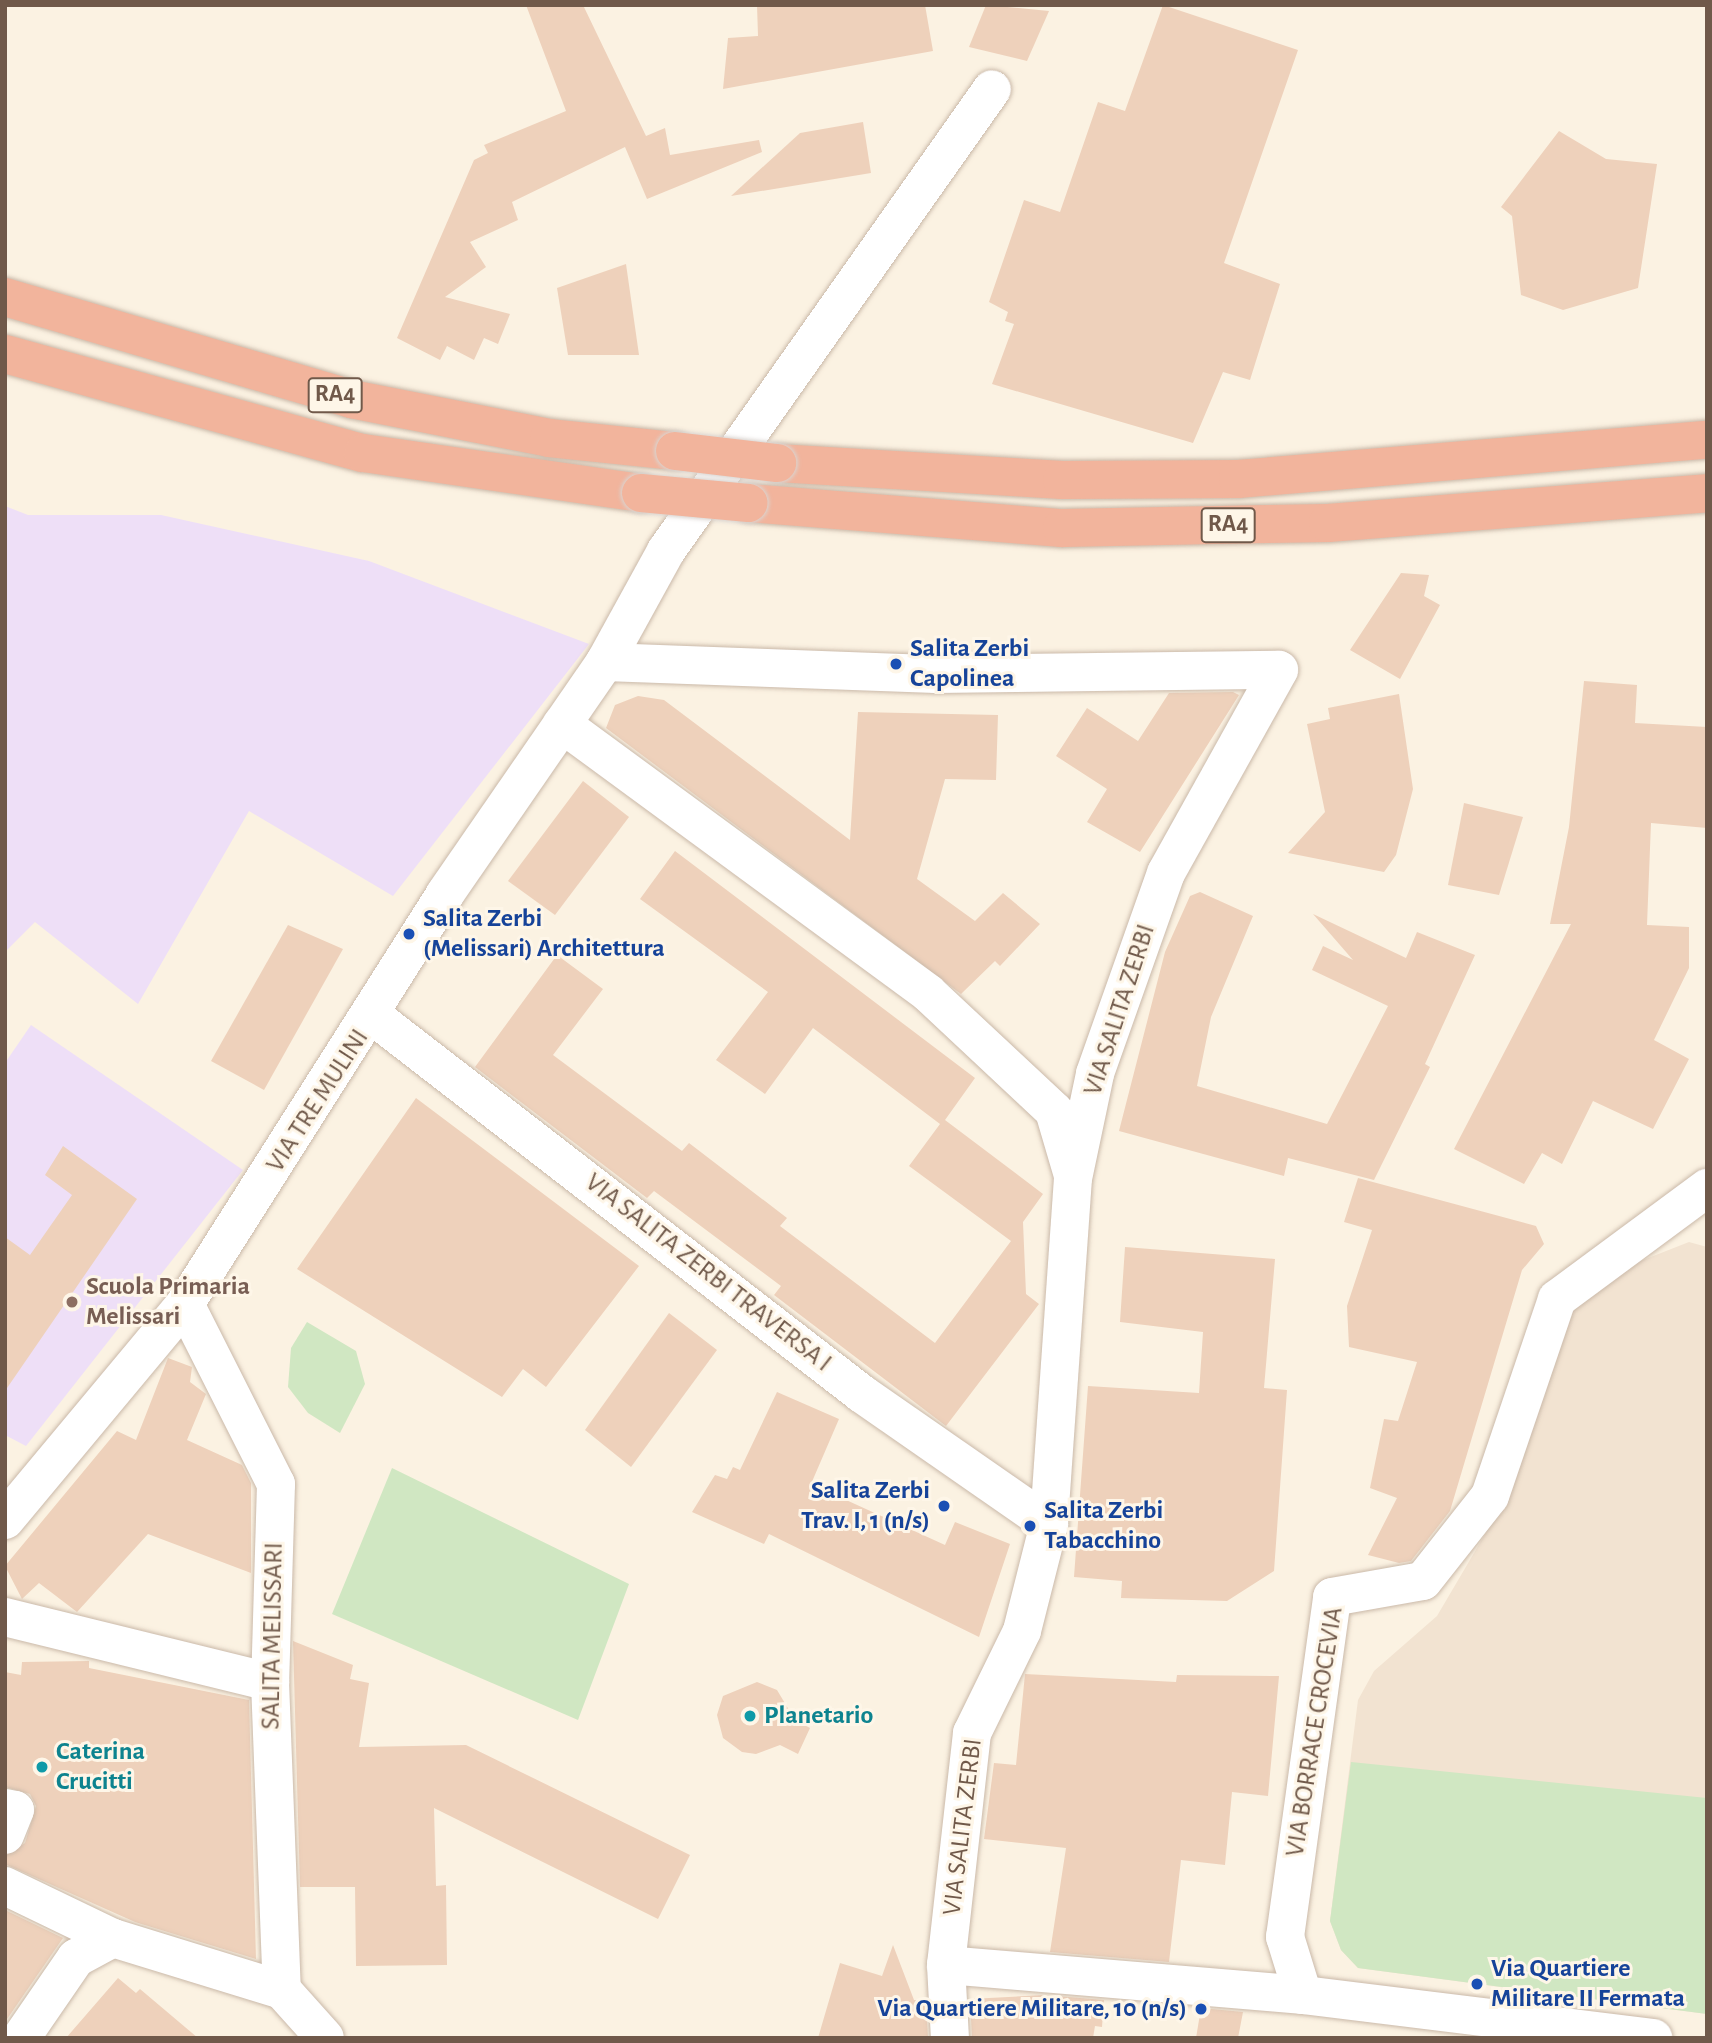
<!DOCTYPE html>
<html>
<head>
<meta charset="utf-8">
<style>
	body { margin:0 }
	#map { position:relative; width:1712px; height:2043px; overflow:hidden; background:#fbf2e2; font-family:"Alegreya Sans",sans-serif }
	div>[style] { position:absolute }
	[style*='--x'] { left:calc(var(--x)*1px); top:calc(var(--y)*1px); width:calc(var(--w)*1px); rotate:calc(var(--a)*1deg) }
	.residential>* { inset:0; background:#f2e3d1 }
	.education>* { inset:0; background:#eedff7 }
	.green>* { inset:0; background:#d0e7c2 }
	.building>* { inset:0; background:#eed1bb }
	.roads { filter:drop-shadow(0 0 2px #cab9a9) drop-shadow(0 0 2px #cab9a9) }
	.minor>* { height:38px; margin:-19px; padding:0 19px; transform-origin:19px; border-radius:19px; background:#fff }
	.highway>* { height:38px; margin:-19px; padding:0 19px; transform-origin:19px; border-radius:19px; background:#f2b49c }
	.bridges { filter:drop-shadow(0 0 2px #dad4d0) drop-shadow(0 0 2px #dad4d0) }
	.highway-bridge>* { height:38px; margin:-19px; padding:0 19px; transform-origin:19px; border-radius:19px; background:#f2b49c }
	.dots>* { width:19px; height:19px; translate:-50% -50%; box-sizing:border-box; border:4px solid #fef6e8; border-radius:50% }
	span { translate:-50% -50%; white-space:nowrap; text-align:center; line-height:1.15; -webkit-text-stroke:6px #fef6e8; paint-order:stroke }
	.shield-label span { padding:2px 5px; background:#fef6e8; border:2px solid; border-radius:5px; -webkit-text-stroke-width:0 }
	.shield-label { font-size:24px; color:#70594a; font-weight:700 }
	.transit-label { font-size:26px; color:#164399; font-weight:700 }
	.left { translate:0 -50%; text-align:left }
	.right { translate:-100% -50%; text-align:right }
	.street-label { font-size:26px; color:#70594a }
	.education-label { font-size:26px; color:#785e54; font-weight:700 }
	.culture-label { font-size:26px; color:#0d838f; font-weight:700 }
	.frame { position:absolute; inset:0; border:7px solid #70594a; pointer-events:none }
</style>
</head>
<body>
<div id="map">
	<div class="residential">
		<i style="clip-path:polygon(1689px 1242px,1707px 1247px,1707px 2014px,1358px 1968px,1341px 1950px,1330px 1921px,1358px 1700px,1374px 1671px,1437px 1616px,1484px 1536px,1505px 1495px,1569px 1307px,1633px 1264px)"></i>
	</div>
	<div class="education">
		<i style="clip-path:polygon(5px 506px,28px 515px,161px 515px,369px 561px,589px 644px,393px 896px,249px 811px,138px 1004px,35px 922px,5px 952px)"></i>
		<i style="clip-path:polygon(31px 1025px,243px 1170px,26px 1446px,5px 1435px,5px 1063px)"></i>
	</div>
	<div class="green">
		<i style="clip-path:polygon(307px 1322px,356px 1351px,365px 1384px,340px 1433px,308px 1413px,288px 1387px,291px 1348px)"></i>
		<i style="clip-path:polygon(392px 1468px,629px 1584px,578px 1720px,332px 1614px)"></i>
		<i style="clip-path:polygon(1351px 1762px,1707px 1798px,1707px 2014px,1358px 1968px,1341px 1950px,1330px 1921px)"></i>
	</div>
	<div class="building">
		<i style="clip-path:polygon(526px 5px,583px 5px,646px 136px,665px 128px,670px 155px,759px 140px,762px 152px,647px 199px,625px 147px,512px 202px,518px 220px,470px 242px,486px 267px,445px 297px,510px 314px,498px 344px,484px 338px,474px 360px,447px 346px,440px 360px,397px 338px,474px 160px,488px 153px,484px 145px,566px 111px)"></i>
		<i style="clip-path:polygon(757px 5px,925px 5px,933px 51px,723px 89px,728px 38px,758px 36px)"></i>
		<i style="clip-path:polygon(986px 5px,1049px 11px,1027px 61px,969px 47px)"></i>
		<i style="clip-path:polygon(1163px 5px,1298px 50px,1224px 263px,1280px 284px,1250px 380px,1223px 372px,1193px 443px,992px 384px,1014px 324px,1005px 321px,1008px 312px,989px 302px,1024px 200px,1060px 212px,1098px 102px,1125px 111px)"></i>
		<i style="clip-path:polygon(863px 122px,871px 173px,731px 196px,800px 133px)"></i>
		<i style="clip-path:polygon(1559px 131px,1606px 159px,1657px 164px,1638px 288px,1563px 310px,1521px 295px,1512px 216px,1501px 207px)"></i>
		<i style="clip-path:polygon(626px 264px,639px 355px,568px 355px,557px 288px)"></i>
		<i style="clip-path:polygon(1401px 573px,1429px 575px,1424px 596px,1440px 605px,1400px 679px,1350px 650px)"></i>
		<i style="clip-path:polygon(1584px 681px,1637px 685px,1635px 723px,1707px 727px,1707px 828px,1651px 823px,1647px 925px,1689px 927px,1689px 968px,1654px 1040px,1689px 1059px,1653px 1129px,1593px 1101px,1562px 1164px,1542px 1153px,1524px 1184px,1454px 1149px,1571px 924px,1550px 924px,1569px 827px)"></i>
		<i style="clip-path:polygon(1233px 692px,1239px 695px,1140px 852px,1087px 822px,1107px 789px,1056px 756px,1087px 708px,1138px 741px,1169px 693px)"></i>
		<i style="clip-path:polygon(1399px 694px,1413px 789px,1396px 855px,1384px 872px,1288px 853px,1325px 812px,1307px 724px,1330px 719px,1328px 708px)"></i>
		<i style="clip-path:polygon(638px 696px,664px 700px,850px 840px,858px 712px,998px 715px,996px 780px,945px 779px,917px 879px,975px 921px,1003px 893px,1040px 924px,1000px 966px,995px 961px,961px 994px,606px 728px,615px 705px)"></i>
		<i style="clip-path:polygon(583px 781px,629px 817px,555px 915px,508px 881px)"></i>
		<i style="clip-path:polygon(1464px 803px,1523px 817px,1499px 895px,1448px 885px)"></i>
		<i style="clip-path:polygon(675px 851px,975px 1078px,945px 1120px,1043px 1194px,1023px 1222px,1026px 1294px,1039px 1304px,946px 1426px,774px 1295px,781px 1286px,654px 1191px,647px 1198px,475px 1067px,557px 955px,603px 989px,553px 1055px,682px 1151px,689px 1143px,787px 1218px,780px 1226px,935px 1343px,1011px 1241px,909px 1166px,940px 1124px,813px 1028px,765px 1094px,716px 1060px,768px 992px,640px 899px)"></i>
		<i style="clip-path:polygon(1200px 892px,1253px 916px,1211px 1017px,1197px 1086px,1327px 1124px,1388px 1006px,1312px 970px,1323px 946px,1353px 960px,1313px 914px,1406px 958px,1417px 932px,1475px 955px,1425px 1064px,1430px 1067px,1374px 1180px,1288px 1158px,1284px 1176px,1119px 1131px,1165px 952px,1190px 896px)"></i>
		<i style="clip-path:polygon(288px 925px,343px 949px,264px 1090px,211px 1061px)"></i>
		<i style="clip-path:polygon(416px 1098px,639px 1266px,546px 1387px,523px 1369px,502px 1397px,297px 1269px)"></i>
		<i style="clip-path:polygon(63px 1146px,137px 1199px,5px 1391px,5px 1237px,30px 1255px,72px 1195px,45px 1175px)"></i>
		<i style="clip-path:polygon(1358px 1178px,1536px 1226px,1544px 1244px,1522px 1270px,1450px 1511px,1411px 1561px,1399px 1563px,1368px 1555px,1397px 1498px,1370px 1488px,1384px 1419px,1398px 1421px,1417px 1362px,1349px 1347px,1347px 1306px,1372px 1230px,1344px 1222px)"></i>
		<i style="clip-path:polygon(1125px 1247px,1275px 1259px,1264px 1388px,1287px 1390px,1274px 1571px,1227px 1601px,1121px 1598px,1122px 1581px,1074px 1577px,1088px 1386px,1199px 1393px,1203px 1332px,1120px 1322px)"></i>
		<i style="clip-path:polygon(669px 1313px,717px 1350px,631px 1467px,585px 1430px)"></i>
		<i style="clip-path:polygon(168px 1358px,192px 1367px,190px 1382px,206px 1394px,187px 1440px,242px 1465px,251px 1483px,251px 1573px,148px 1534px,77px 1612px,39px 1583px,22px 1599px,5px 1566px,117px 1431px,136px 1440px)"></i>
		<i style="clip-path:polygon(777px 1392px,839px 1419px,811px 1484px,945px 1545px,955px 1522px,1010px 1544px,979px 1637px,769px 1534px,764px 1544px,692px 1512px,715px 1475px,727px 1479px,733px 1467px,740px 1470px)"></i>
		<i style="clip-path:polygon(293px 1641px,353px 1665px,350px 1679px,369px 1683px,359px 1747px,466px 1745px,690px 1855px,658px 1919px,434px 1808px,436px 1886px,446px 1885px,447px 1965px,356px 1966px,355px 1887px,300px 1887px)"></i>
		<i style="clip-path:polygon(89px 1661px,89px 1668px,249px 1700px,256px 1959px,135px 1922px,5px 1864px,5px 1856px,25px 1843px,36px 1806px,30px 1794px,5px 1787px,5px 1672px,21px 1675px,22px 1662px)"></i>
		<i style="clip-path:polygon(1025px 1674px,1176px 1682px,1177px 1675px,1279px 1676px,1268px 1796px,1232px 1792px,1225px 1865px,1181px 1860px,1169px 1962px,1050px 1952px,1066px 1848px,984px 1839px,994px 1763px,1016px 1765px)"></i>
		<i style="clip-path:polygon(757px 1682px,777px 1690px,795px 1720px,810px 1728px,798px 1754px,780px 1745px,756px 1754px,742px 1752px,723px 1738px,717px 1715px,723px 1696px)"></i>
		<i style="clip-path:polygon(5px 1910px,63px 1938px,5px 2022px)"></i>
		<i style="clip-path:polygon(893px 1945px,914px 2000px,926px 2000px,928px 2038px,818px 2038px,840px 1963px,882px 1976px)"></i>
		<i style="clip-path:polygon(118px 1978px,136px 1993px,140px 1989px,198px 2038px,66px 2038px)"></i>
		<i style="clip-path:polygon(1044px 1995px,1104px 2000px,1102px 2027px,1095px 2026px,1093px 2038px,972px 2038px,970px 1999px)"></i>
		<i style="clip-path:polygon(1201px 2008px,1243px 2012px,1238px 2038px,1196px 2038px)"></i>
	</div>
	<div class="roads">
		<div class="minor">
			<i style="--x:605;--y:662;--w:331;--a:2.1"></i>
			<i style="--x:936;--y:674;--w:343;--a:-0.7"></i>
			<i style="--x:1279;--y:670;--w:232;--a:119.1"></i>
			<i style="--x:1166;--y:873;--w:213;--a:109.5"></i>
			<i style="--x:1095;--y:1074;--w:106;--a:101.9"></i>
			<i style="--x:1073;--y:1178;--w:347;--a:94"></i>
			<i style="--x:1049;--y:1524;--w:110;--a:104.2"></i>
			<i style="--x:1022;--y:1631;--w:114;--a:116.1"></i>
			<i style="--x:972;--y:1733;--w:233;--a:96.4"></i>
			<i style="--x:946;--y:1965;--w:73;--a:86.9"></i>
			<i style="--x:562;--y:724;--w:454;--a:36.3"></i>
			<i style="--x:928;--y:993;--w:173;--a:43.1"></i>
			<i style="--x:1054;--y:1111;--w:64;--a:73.6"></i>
			<i style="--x:373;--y:1016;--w:618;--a:37.7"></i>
			<i style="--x:862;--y:1394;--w:228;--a:34.8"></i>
			<i style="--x:185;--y:1304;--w:202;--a:63.2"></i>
			<i style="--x:276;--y:1484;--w:198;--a:91.7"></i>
			<i style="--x:270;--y:1682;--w:308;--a:87.8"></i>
			<i style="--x:5;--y:1520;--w:281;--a:-50.2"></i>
			<i style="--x:185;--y:1304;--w:485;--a:-57.6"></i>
			<i style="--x:445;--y:894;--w:282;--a:-55.4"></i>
			<i style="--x:605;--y:662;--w:127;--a:-61.2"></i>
			<i style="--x:666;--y:551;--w:565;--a:-54.79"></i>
			<i style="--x:5;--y:1617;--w:273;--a:13.8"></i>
			<i style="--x:5;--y:1808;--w:10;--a:11"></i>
			<i style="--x:15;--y:1810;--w:27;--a:112"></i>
			<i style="--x:5;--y:1886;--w:120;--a:25.7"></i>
			<i style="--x:946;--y:1965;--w:358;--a:4.8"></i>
			<i style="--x:1303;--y:1995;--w:353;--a:7"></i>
			<i style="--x:1303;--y:1995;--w:61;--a:-107.2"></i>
			<i style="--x:1285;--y:1937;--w:343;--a:-82.1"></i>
			<i style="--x:1332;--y:1597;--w:92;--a:-10"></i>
			<i style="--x:1423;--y:1581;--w:108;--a:-51.8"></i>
			<i style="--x:1490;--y:1496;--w:208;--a:-71.2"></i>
			<i style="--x:1557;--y:1299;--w:187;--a:-36.5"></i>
			<i style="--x:21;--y:2038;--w:97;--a:-55.5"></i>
			<i style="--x:76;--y:1958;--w:42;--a:-28.4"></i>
			<i style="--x:113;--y:1938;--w:177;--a:17.1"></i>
			<i style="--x:282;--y:1990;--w:64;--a:48.1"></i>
		</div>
		<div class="highway">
			<i style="--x:5;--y:297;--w:361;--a:16.4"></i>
			<i style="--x:351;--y:399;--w:202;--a:11.1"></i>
			<i style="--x:549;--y:438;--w:127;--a:5.9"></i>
			<i style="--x:5;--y:354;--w:371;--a:15.5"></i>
			<i style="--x:363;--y:453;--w:281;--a:8.2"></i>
			<i style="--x:777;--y:463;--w:286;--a:3.4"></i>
			<i style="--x:1062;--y:480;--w:176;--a:-0.3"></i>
			<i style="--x:1238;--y:479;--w:471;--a:-4.8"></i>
			<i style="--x:749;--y:503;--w:314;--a:4.6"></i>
			<i style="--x:1062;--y:528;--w:266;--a:-1.1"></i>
			<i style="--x:1328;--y:523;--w:380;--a:-4.5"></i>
		</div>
	</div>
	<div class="bridges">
		<div class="highway-bridge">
			<i style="--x:675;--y:451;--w:103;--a:6.7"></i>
			<i style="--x:641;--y:493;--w:108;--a:5.3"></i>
		</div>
	</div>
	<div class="dots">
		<i style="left:896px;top:664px;background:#1a4fb4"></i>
		<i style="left:409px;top:934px;background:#1a4fb4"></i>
		<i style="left:72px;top:1302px;background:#8d6e63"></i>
		<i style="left:944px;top:1506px;background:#1a4fb4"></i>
		<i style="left:1030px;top:1526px;background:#1a4fb4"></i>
		<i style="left:750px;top:1716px;background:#0f9aa8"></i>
		<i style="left:42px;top:1767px;background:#0f9aa8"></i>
		<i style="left:1477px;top:1984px;background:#1a4fb4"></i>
		<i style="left:1201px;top:2009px;background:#1a4fb4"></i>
	</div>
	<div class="shield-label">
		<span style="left:335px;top:395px">RA4</span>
		<span style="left:1228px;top:525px">RA4</span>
	</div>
	<div class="transit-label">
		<span class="left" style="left:910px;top:664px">Salita Zerbi<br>Capolinea</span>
		<span class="left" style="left:423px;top:934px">Salita Zerbi<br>(Melissari) Architettura</span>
		<span class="right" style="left:930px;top:1506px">Salita Zerbi<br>Trav. I, 1 (n/s)</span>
		<span class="left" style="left:1044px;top:1526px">Salita Zerbi<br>Tabacchino</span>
		<span class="left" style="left:1491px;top:1984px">Via Quartiere<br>Militare II Fermata</span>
		<span class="right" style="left:1187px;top:2009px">Via Quartiere Militare, 10 (n/s)</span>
	</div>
	<div class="street-label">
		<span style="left:1120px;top:1010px;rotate:-72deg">VIA SALITA ZERBI</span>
		<span style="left:318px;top:1101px;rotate:-57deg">VIA TRE MULINI</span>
		<span style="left:708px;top:1273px;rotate:38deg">VIA SALITA ZERBI TRAVERSA I</span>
		<span style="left:273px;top:1636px;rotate:-89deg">SALITA MELISSARI</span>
		<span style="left:1315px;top:1732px;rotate:-81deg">VIA BORRACE CROCEVIA</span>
		<span style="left:963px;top:1827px;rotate:-83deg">VIA SALITA ZERBI</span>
	</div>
	<div class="education-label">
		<span class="left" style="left:86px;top:1302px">Scuola Primaria<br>Melissari</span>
	</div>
	<div class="culture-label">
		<span class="left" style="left:764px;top:1716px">Planetario</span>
		<span class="left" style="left:56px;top:1767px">Caterina<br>Crucitti</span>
	</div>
	<div class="frame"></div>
</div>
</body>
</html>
